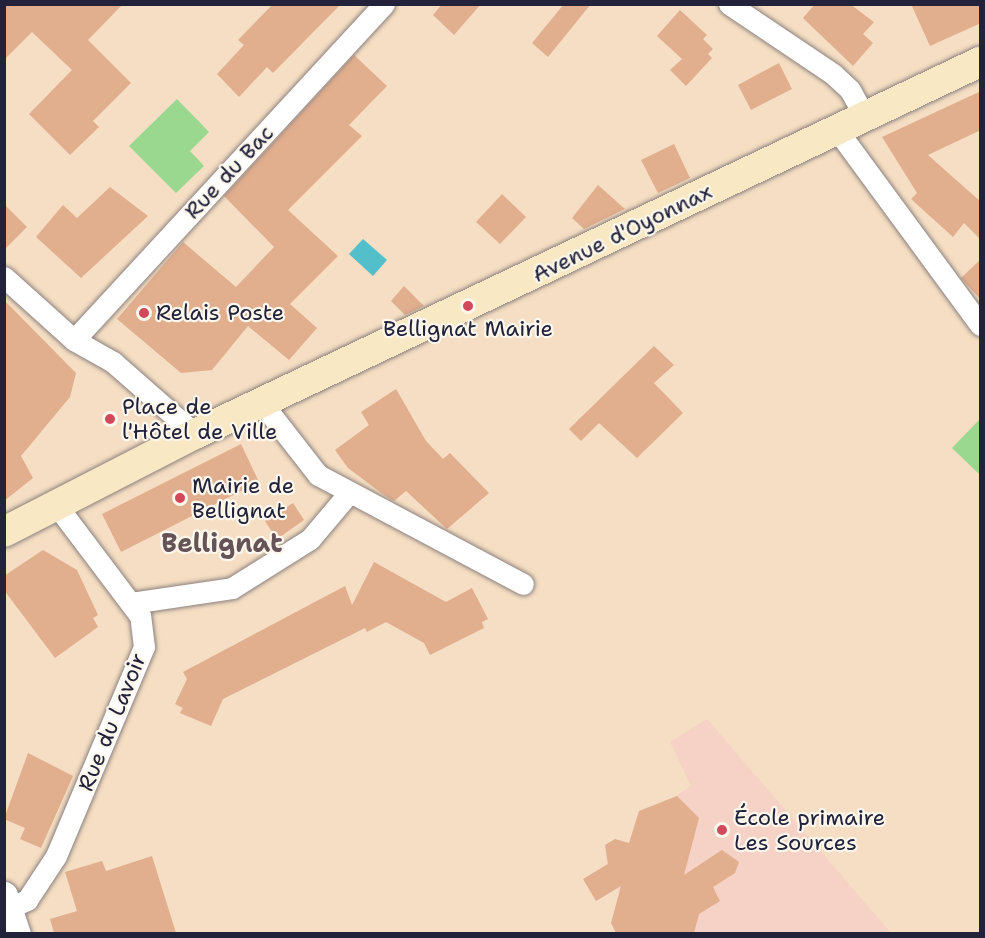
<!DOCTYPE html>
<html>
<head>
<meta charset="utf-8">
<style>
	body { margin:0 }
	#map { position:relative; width:985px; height:938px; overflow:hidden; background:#f5dec3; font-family:"Shantell Sans",sans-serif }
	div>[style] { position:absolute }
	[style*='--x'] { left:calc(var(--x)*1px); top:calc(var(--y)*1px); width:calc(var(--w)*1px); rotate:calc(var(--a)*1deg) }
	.built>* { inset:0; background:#f6d1c6 }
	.green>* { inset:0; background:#99d88e }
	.water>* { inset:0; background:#52bfcb }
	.building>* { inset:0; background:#e1ae8e }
	.roads { filter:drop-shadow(0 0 2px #8c807f) drop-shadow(0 0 2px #8c807f) }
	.minor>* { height:21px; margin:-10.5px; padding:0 10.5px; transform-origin:10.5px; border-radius:10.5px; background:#fff }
	.tertiary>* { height:27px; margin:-13.5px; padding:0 13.5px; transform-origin:13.5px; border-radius:13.5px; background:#fff }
	.secondary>* { height:30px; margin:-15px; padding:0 15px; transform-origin:15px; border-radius:15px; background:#f8e8c3 }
	.dots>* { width:16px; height:16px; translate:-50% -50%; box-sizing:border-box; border:3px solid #fbf7ec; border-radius:50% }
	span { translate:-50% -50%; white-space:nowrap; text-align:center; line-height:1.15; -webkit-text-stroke:4.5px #fbf7ec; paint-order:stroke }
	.street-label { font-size:22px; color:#22223b }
	.poi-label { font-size:22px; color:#22223b }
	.left { translate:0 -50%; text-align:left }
	.quarter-label { font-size:26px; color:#655358; font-weight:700 }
	.frame { position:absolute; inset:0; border:6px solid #22223b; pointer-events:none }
</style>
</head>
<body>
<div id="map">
	<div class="built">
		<i style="clip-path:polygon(707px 719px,891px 933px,616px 933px,611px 923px,622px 911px,618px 888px,596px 901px,583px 879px,607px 864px,605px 845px,615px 839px,635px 857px,639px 811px,658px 808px,691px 786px,670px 742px)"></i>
	</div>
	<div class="green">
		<i style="clip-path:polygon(177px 99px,209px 132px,190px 151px,204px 166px,176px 193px,129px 146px)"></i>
		<i style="clip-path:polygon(980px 419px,980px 475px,952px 448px)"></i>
	</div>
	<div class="water">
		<i style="clip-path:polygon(363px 239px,387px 260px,373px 276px,349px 254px)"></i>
	</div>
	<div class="building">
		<i style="clip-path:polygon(4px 4px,123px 4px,88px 40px,131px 83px,93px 121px,99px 127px,70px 155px,29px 114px,72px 70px,32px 32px,4px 60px)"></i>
		<i style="clip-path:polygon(273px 4px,341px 4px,273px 73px,267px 67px,239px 97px,217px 74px,244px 45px,238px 40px)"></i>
		<i style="clip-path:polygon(442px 4px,481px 4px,454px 35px,433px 15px)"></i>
		<i style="clip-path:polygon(564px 4px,591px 4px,548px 57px,532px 43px)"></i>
		<i style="clip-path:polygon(815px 4px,850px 4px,874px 22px,863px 34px,873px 43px,853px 66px,803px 18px)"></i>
		<i style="clip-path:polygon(911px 4px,981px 4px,981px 23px,930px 46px)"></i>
		<i style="clip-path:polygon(680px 10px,707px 35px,703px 39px,713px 49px,708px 54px,712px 58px,686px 86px,670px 70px,682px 59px,657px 36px)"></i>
		<i style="clip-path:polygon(354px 55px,387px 86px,349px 125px,362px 136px,288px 210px,338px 256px,290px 304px,317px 328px,289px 360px,248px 326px,212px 370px,181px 373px,117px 319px,183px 242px,236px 287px,274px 247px,224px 196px)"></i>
		<i style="clip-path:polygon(779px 63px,792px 89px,751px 110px,738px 85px)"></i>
		<i style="clip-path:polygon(981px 91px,981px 130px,928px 155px,981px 202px,981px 240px,964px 223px,953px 237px,911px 199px,917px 193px,882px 137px)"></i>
		<i style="clip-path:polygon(674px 144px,690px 178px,658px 193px,641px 160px)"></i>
		<i style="clip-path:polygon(598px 185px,625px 209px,584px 229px,572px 218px)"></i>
		<i style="clip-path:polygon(110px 187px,148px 216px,81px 278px,36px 237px,63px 205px,77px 218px)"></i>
		<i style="clip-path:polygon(502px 194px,526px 217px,500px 244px,476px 222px)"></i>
		<i style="clip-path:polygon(4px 204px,27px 227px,4px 250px)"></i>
		<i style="clip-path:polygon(981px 259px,981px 300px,961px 278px)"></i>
		<i style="clip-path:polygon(404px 286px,424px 306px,405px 315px,391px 301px)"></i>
		<i style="clip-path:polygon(4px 300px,76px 373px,70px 397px,21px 456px,33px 478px,4px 501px)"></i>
		<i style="clip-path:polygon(654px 346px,674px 365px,654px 383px,683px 413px,637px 458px,599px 423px,581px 441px,569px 429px)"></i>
		<i style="clip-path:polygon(396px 389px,426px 441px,443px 459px,450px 453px,489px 493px,447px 529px,406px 491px,394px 501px,384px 495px,348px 468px,335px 450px,369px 425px,361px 412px)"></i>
		<i style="clip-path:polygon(241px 444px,259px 482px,121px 552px,102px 514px)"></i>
		<i style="clip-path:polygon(293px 503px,304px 520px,277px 539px,265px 521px)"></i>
		<i style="clip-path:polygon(43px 550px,77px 570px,98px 615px,93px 618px,98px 627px,55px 658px,4px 590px,4px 576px)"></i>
		<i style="clip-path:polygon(374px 562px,446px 602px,472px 588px,488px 619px,482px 622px,484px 628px,430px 655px,424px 643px,386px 622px,367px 632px,365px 628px,223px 699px,211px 726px,180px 713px,183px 708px,175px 704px,187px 679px,183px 672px,345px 586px,352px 605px)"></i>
		<i style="clip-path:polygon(28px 753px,73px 776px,41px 848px,20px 839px,25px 828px,4px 819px)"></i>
		<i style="clip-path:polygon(677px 796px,699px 818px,684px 875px,722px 850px,739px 862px,735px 873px,713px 887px,720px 901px,699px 914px,694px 933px,616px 933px,611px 923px,621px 886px,596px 901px,583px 879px,608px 864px,605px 845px,615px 839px,629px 843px,639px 811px)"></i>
		<i style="clip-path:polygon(152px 856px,176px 933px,54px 933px,50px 919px,77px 911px,65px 872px,102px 861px,106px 871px)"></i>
	</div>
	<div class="roads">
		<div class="minor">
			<i style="--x:729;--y:4;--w:125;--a:33.9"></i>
			<i style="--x:833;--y:74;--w:23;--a:43"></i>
			<i style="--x:850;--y:90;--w:31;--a:61"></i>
			<i style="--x:837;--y:130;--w:242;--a:53.7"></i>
			<i style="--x:4;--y:277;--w:94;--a:42"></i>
			<i style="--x:74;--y:340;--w:45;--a:29.4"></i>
			<i style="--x:113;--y:362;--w:109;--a:41.3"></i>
			<i style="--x:74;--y:340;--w:457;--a:-47.3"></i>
			<i style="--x:262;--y:403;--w:91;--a:52.1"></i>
			<i style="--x:318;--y:475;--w:232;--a:28"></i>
			<i style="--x:131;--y:603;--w:102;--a:-8.4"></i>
			<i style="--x:232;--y:588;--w:92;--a:-32.1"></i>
			<i style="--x:310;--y:539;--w:59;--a:-49.8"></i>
			<i style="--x:9;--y:908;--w:20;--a:-24"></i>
			<i style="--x:27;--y:900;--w:53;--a:-56.6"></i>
			<i style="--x:56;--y:856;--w:227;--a:-67.2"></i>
			<i style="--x:144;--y:647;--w:31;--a:-97"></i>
			<i style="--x:140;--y:616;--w:141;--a:-127"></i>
		</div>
		<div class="tertiary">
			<i style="--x:4;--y:895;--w:41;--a:71.6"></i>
		</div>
		<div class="secondary">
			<i style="--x:4;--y:532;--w:215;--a:-27.2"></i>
			<i style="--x:195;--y:434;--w:869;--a:-25.36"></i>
		</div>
	</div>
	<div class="dots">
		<i style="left:468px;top:306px;background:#d1495b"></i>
		<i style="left:144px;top:313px;background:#d1495b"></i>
		<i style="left:110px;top:419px;background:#d1495b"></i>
		<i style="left:180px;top:498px;background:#d1495b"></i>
		<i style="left:722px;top:830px;background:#d1495b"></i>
	</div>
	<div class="street-label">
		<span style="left:229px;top:172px;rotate:-47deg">Rue du Bac</span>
		<span style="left:622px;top:233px;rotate:-26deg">Avenue d'Oyonnax</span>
		<span style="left:112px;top:722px;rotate:-68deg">Rue du Lavoir</span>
	</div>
	<div class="poi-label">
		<span class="left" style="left:156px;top:313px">Relais Poste</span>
		<span style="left:468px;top:329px">Bellignat Mairie</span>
		<span class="left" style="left:122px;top:419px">Place de<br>l'Hôtel de Ville</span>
		<span class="left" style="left:192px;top:498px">Mairie de<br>Bellignat</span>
		<span class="left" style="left:734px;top:830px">École primaire<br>Les Sources</span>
	</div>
	<div class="quarter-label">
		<span style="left:222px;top:543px">Bellignat</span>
	</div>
	<div class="frame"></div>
</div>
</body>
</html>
